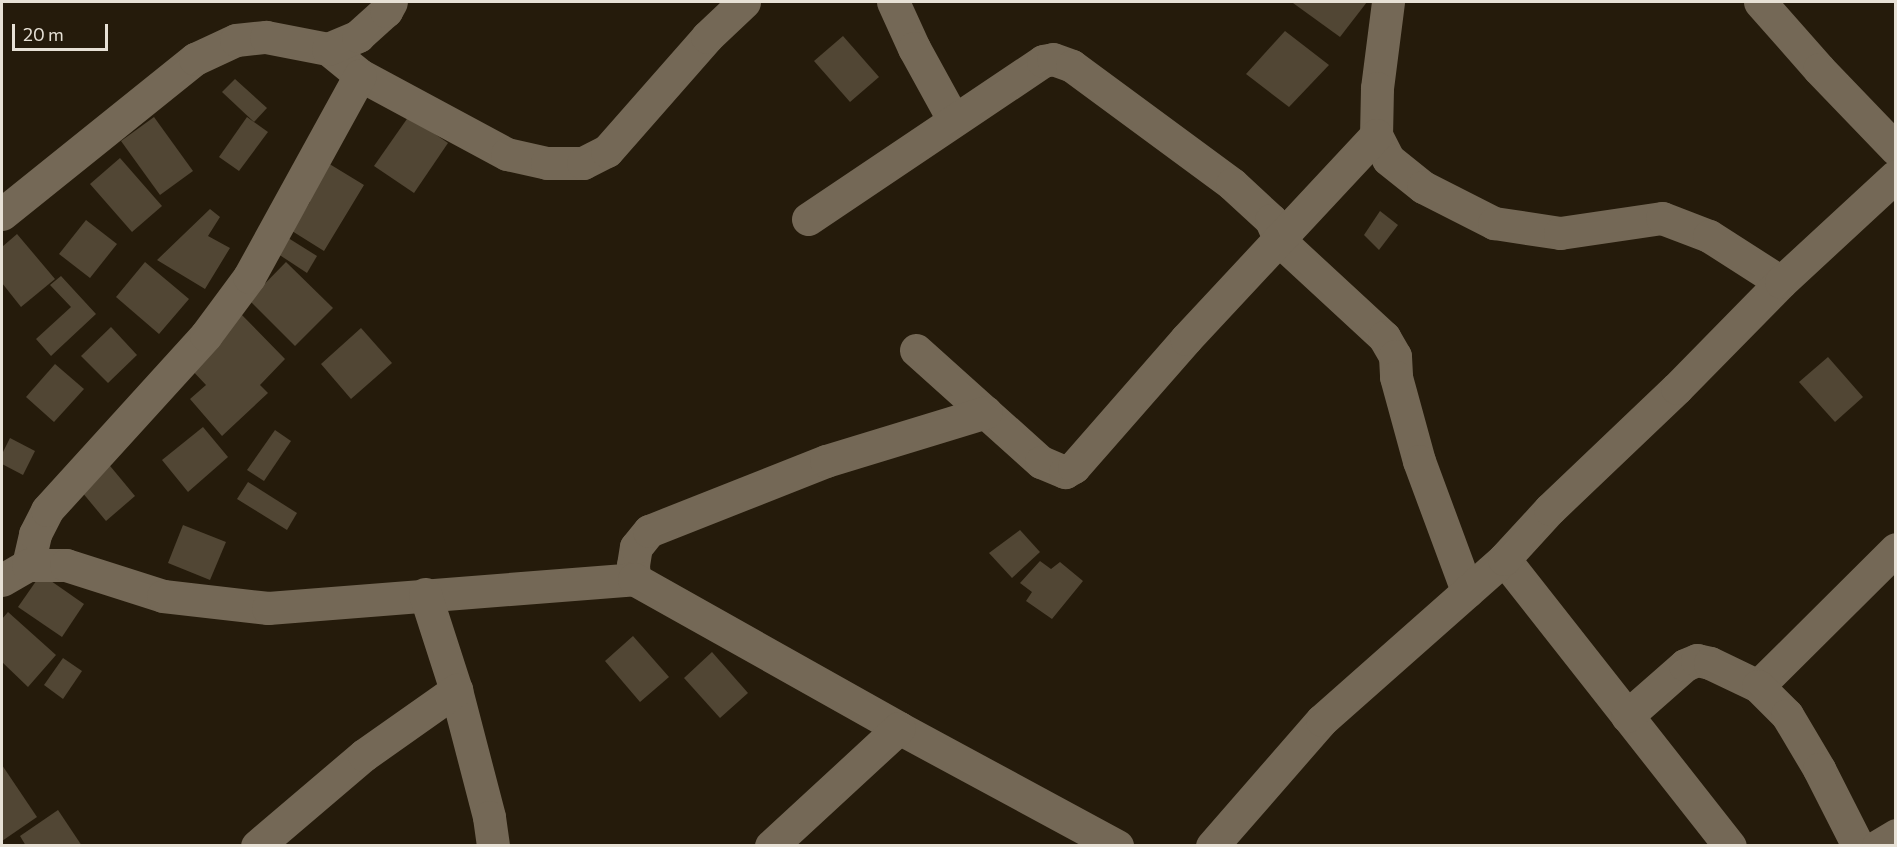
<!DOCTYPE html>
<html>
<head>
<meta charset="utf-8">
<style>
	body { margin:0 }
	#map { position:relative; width:1897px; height:847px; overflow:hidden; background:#251b0b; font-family:Commissioner,sans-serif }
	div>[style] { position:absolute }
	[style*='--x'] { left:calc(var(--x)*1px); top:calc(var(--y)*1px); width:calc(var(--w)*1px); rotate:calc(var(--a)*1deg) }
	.building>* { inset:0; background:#514634 }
	.minor>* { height:33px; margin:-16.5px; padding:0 16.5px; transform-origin:16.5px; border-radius:16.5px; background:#746856 }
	span { translate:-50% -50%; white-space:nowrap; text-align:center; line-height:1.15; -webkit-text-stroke:6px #251b0b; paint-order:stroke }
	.frame { position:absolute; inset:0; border:3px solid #e7e1d6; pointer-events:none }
	.scale { position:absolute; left:12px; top:24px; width:96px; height:27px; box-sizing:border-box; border:3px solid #e7e1d6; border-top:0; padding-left:8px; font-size:18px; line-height:21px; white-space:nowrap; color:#e7e1d6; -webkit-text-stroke:4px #251b0b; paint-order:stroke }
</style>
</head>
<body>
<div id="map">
	<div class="building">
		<i style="clip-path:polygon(1295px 2px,1367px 2px,1340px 37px,1293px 3px)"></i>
		<i style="clip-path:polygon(1285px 31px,1329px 65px,1289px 107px,1246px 74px)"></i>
		<i style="clip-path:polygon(843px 36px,879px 77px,850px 102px,814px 61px)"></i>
		<i style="clip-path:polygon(235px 79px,267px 108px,254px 122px,222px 92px)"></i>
		<i style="clip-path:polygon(409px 116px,448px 143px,414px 193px,374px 166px)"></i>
		<i style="clip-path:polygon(154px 117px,193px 171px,160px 195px,121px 141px)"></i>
		<i style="clip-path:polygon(247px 117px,268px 132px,239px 171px,219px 157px)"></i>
		<i style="clip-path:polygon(318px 157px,364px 185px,324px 251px,292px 231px,310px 202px,296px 193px)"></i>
		<i style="clip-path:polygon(120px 158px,162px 206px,132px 232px,90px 184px)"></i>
		<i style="clip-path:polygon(210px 209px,220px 217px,208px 236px,230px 248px,205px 289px,157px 260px)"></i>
		<i style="clip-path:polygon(1380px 211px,1398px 225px,1379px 250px,1364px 235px)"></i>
		<i style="clip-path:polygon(86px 220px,117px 244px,90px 278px,59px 254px)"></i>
		<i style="clip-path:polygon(17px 234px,55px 279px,21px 307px,2px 283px,2px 247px)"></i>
		<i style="clip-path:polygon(285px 236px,317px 256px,307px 273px,275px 252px)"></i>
		<i style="clip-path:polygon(145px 262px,189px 299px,159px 334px,116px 297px)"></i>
		<i style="clip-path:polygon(286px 262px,333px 308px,295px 346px,249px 300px)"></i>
		<i style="clip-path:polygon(61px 276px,96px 314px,51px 356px,36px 339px,71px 307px,50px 285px)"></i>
		<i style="clip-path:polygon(241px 314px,285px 359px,260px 385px,268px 393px,222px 436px,190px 399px,206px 385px,189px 367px)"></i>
		<i style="clip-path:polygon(111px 327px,137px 355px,108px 383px,81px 356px)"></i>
		<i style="clip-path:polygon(361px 328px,392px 363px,351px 399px,321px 364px)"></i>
		<i style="clip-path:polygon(1828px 357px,1863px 397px,1835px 422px,1799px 382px)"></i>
		<i style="clip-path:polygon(55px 364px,84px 389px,54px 422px,26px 397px)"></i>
		<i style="clip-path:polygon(203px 427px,228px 457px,188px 492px,162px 460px)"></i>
		<i style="clip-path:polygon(275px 430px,291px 441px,264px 481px,247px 470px)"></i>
		<i style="clip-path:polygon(10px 438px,35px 451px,23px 475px,2px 464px,2px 454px)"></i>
		<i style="clip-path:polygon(101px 455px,135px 496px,106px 521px,72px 480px)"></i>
		<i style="clip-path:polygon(248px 482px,297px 513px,287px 530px,237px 499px)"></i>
		<i style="clip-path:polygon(183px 525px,226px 542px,210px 580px,168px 563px)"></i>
		<i style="clip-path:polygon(1020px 530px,1040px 552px,1012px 578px,989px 553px)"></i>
		<i style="clip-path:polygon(1040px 561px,1051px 569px,1060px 562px,1083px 581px,1052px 619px,1026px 601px,1032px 592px,1020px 583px)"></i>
		<i style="clip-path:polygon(41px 574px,84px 604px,62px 637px,18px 607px)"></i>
		<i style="clip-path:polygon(8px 612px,56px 655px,28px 687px,2px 662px,2px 619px)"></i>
		<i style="clip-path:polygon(633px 636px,669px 677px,640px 702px,605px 661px)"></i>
		<i style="clip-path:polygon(712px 652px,748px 693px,720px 718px,684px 678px)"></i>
		<i style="clip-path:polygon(63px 658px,82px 671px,63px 699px,44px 685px)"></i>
		<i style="clip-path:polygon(2px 765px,37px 817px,2px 841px)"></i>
		<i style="clip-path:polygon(58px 810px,82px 846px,26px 846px,20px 836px)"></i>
	</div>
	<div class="minor">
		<i style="--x:893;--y:2;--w:51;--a:65.5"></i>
		<i style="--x:914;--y:48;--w:81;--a:61.2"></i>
		<i style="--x:1388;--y:2;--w:87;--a:97.3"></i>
		<i style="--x:1377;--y:88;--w:47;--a:91.2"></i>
		<i style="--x:1376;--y:135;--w:27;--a:63"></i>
		<i style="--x:1388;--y:159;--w:45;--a:38.7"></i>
		<i style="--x:1423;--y:187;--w:80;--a:26.9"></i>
		<i style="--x:1494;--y:223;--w:67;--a:8.6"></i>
		<i style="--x:1560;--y:233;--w:103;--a:-8.4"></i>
		<i style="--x:1662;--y:218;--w:50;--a:21"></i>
		<i style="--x:1709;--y:236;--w:85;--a:32.6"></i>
		<i style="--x:1760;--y:2;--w:89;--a:48.6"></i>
		<i style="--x:1819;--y:69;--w:111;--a:46.1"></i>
		<i style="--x:328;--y:49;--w:41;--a:39.1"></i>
		<i style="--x:360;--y:75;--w:167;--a:28.3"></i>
		<i style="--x:507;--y:154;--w:41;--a:12.7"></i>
		<i style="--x:547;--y:163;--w:36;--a:0"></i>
		<i style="--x:583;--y:163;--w:27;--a:-27"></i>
		<i style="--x:607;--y:151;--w:152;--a:-48.7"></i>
		<i style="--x:707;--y:37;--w:51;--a:-43.4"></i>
		<i style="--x:2;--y:214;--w:248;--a:-38.8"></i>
		<i style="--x:195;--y:59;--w:45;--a:-24.9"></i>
		<i style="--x:236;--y:40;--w:30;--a:-6"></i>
		<i style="--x:266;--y:37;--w:63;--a:11"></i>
		<i style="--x:328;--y:49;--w:33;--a:-23"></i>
		<i style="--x:358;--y:36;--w:38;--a:-42"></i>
		<i style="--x:386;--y:11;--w:10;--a:-61"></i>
		<i style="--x:808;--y:219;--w:283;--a:-33.9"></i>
		<i style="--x:1043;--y:61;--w:10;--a:-11"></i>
		<i style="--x:1053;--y:59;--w:20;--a:20"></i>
		<i style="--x:1072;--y:66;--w:199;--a:36.4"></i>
		<i style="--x:1232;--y:184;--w:53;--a:42.7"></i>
		<i style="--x:1271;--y:220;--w:23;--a:67"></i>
		<i style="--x:1280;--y:241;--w:142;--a:42.7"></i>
		<i style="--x:1384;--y:337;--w:22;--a:60"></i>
		<i style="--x:1395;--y:356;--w:21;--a:87"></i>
		<i style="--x:1396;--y:377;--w:87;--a:74.7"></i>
		<i style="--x:1419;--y:461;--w:139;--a:69.7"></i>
		<i style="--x:916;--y:350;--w:168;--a:41.9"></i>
		<i style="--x:1041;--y:462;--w:26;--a:23"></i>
		<i style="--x:1065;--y:472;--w:10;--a:-29"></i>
		<i style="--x:1074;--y:467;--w:170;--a:-48.8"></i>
		<i style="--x:1186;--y:339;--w:279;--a:-47"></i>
		<i style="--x:1504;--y:559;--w:365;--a:51.8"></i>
		<i style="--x:28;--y:565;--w:32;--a:-77"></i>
		<i style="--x:35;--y:534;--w:27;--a:-63"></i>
		<i style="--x:47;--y:510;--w:236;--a:-47.7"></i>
		<i style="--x:206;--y:335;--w:72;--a:-53.4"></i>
		<i style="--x:249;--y:277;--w:230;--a:-61.2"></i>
		<i style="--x:634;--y:579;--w:14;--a:-94"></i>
		<i style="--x:633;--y:565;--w:18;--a:-81"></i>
		<i style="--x:636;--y:547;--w:21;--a:-51"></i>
		<i style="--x:649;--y:531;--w:190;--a:-21.6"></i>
		<i style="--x:826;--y:461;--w:167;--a:-17"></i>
		<i style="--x:2;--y:580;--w:30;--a:-30"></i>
		<i style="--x:28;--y:565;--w:38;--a:0"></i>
		<i style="--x:66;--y:565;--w:102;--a:17.7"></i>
		<i style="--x:163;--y:596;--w:106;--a:6.5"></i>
		<i style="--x:268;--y:608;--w:367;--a:-4.5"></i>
		<i style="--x:634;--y:579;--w:304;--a:29.3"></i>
		<i style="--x:899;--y:728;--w:248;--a:28.4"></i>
		<i style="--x:425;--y:594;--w:101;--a:72.1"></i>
		<i style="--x:456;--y:690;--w:131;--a:75.4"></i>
		<i style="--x:489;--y:817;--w:29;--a:82"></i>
		<i style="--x:1758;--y:686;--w:194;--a:-44.8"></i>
		<i style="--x:1627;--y:716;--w:77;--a:-41.3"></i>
		<i style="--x:1685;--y:665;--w:13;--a:-23"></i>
		<i style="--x:1697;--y:660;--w:13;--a:13"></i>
		<i style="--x:1710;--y:663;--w:53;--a:25.6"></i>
		<i style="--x:1758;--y:686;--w:41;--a:45"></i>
		<i style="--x:1787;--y:715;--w:63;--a:59.3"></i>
		<i style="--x:1819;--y:769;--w:86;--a:63.1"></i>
		<i style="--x:257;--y:846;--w:140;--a:-40.4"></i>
		<i style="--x:364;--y:755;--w:113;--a:-35.2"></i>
		<i style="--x:771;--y:846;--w:174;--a:-42.7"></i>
		<i style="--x:1212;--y:846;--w:167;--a:-48.9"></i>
		<i style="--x:1322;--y:720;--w:243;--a:-41.5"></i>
		<i style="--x:1504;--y:559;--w:68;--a:-47.4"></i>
		<i style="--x:1550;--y:509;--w:175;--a:-43.6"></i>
		<i style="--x:1677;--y:388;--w:148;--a:-45.5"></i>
		<i style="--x:1781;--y:282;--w:156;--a:-42.7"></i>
		<i style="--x:1878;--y:846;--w:21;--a:-31"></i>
	</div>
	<div class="frame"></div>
	<div class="scale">20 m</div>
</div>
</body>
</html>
